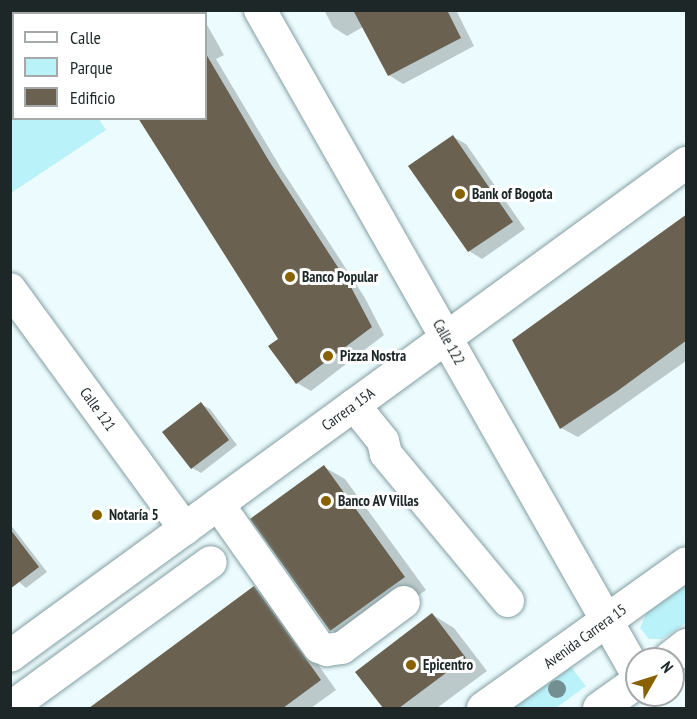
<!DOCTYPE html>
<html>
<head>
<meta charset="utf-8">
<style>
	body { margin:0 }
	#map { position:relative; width:697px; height:719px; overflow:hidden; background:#ecfcfe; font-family:"PT Sans Narrow",sans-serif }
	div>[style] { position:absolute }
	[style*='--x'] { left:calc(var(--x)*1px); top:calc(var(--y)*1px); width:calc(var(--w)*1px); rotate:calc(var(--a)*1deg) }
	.green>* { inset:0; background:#baf2f9 }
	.shadow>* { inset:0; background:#0003 }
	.building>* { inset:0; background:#6a6150 }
	.roads { filter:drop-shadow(0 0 2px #859ea2) drop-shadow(0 0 2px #859ea2) }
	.minor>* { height:32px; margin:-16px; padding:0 16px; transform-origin:16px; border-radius:16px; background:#fff }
	.major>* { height:33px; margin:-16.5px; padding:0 16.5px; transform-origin:16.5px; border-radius:16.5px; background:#fff }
	.trees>* { width:18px; height:18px; margin:-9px; border-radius:50%; background:#738f92 }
	.dots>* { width:16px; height:16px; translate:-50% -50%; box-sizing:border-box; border:3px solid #fff; border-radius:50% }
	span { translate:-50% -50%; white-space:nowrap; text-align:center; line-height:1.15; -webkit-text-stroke:6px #fff; paint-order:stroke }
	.poi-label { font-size:15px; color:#1d2728; font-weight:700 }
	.left { translate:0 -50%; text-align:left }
	.street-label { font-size:15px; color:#1d2728 }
	.frame { position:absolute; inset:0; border:12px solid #1d2728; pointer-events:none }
	.legend { position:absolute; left:12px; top:12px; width:195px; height:108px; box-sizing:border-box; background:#fff; border:2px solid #a5a9a9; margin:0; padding:8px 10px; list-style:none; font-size:18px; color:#1d2728 }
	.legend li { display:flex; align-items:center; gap:12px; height:30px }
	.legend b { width:30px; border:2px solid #a5a9a9 }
	.north { position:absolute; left:625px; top:647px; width:60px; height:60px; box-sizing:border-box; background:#fff; border:2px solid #a5a9a9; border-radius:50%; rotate:51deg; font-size:16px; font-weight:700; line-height:24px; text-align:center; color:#1d2728 }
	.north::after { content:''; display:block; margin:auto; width:21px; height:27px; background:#886200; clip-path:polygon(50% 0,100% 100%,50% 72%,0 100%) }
</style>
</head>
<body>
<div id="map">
	<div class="green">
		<i style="clip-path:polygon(11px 10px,35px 11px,37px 13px,14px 14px,14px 118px,99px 119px,106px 130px,11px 193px)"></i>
		<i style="clip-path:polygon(686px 584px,686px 623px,662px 639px,649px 639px,640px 628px,647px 612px)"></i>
		<i style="clip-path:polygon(571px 667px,586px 686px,556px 708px,513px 708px)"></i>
	</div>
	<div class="shadow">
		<i style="clip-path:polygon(78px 10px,199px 10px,200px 14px,79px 14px)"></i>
		<i style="clip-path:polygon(324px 10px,456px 10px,474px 46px,403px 84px,389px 75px,363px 27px,347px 36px,333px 27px)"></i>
		<i style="clip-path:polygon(206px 23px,224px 55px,216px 59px,282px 170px,365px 298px,384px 335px,311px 391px,297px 383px,270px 347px,280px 340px,206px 118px)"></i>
		<i style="clip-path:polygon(453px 137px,466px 144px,525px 229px,482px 259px,469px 251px)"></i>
		<i style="clip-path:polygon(686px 214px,686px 361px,578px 437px,561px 428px)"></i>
		<i style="clip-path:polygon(201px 404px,210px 409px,237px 445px,201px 473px,192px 468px,164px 432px)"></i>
		<i style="clip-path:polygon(324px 467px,345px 479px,426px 590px,353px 643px,331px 630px,252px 519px)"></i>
		<i style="clip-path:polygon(10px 524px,47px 572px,26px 588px,10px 574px)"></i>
		<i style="clip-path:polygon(254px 588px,271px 598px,336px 690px,311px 708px,92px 708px)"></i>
		<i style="clip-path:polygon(433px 615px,454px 628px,487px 671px,437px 708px,384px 708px,357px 672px)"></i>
	</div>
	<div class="building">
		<i style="clip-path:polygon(353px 10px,447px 10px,461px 38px,388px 76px)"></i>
		<i style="clip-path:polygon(206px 54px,269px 161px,352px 289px,372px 327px,296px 384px,268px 346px,278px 339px,138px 118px,206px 118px)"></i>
		<i style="clip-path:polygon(453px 135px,513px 222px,468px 252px,408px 166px)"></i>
		<i style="clip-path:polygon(687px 214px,687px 340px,616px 392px,560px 429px,512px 340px)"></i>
		<i style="clip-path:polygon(201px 402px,229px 440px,191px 469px,162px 432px)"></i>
		<i style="clip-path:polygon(324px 465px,405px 577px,330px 631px,250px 519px)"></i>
		<i style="clip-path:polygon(10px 529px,39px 567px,10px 589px)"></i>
		<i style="clip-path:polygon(254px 586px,321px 680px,283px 708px,89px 708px)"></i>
		<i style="clip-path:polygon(432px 613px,466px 658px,399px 708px,383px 708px,355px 672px)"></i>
	</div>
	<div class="roads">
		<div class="minor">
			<i style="--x:260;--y:10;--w:764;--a:60.41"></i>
			<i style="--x:10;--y:289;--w:297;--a:53.9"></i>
			<i style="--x:354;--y:405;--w:46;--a:51.1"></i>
			<i style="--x:383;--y:441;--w:13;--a:77"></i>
			<i style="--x:386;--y:454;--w:191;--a:50.3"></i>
			<i style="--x:218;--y:504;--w:175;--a:54.8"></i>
			<i style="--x:319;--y:647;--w:9;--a:21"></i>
			<i style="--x:327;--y:650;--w:15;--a:-8"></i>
			<i style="--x:342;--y:648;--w:77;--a:-36.6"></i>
			<i style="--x:10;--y:656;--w:837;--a:-36.1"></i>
			<i style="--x:10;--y:708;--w:248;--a:-36"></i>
		</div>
		<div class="major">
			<i style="--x:668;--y:659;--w:23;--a:-38"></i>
			<i style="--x:483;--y:708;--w:249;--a:-35.5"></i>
			<i style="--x:599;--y:708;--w:47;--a:-35.4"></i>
		</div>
	</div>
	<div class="trees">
		<i style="left:557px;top:689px"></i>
	</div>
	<div class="dots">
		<i style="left:460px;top:194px;background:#886200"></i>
		<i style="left:290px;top:277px;background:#886200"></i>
		<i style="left:328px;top:356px;background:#886200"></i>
		<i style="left:326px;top:501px;background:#886200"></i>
		<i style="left:97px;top:515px;background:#886200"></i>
		<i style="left:411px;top:665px;background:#886200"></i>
	</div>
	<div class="poi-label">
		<span class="left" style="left:472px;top:194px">Bank of Bogota</span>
		<span class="left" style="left:302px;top:277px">Banco Popular</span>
		<span class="left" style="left:340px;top:356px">Pizza Nostra</span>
		<span class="left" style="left:338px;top:501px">Banco AV Villas</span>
		<span class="left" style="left:109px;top:515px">Notaría 5</span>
		<span class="left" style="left:423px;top:665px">Epicentro</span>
	</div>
	<div class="street-label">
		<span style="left:449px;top:342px;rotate:61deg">Calle 122</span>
		<span style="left:98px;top:409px;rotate:54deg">Calle 121</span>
		<span style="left:348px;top:409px;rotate:-36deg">Carrera 15A</span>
		<span style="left:585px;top:636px;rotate:-36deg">Avenida Carrera 15</span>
	</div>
	<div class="frame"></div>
	<ul class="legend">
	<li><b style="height:8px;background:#fff"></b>Calle</li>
	<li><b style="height:16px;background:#baf2f9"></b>Parque</li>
	<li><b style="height:16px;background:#6a6150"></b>Edificio</li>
	</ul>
	<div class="north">N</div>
</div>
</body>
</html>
